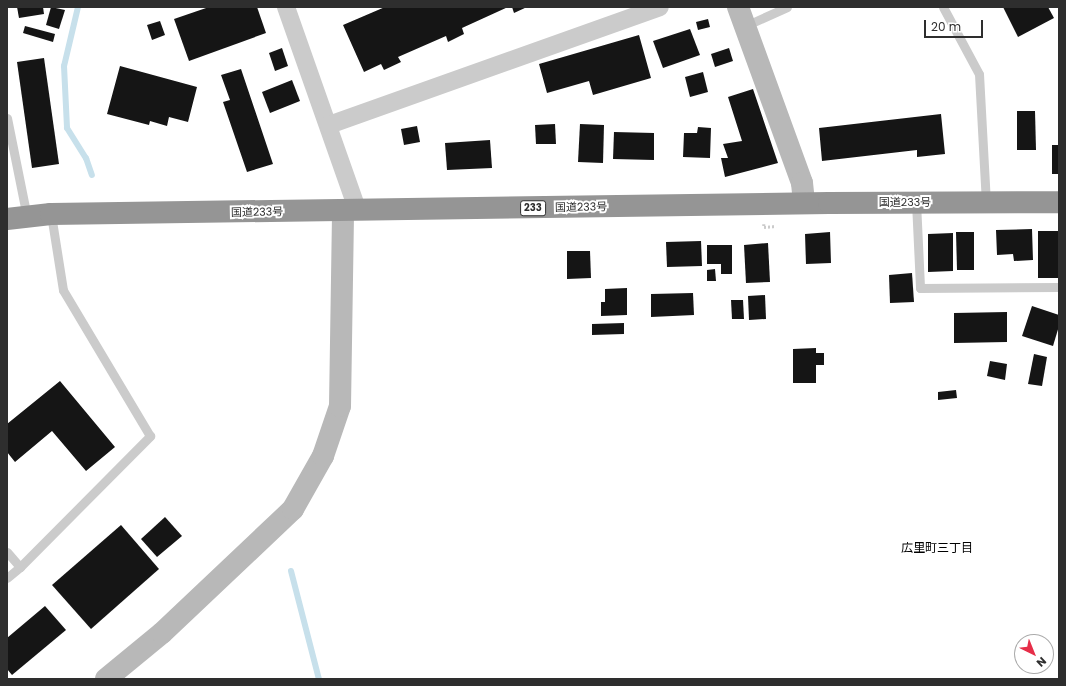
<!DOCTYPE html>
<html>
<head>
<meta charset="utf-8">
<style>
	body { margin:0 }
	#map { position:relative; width:1066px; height:686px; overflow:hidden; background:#fff; font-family:Poppins,"Noto Sans JP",sans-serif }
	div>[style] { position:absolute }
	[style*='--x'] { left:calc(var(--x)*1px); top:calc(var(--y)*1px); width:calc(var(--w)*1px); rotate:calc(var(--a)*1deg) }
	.stream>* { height:6px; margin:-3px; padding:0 3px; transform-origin:3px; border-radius:3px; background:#c7e0eb }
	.building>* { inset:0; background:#151515 }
	.path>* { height:2.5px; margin-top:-1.25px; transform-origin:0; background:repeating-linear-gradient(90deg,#cbcbcb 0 2px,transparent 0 4px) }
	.lane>* { height:9px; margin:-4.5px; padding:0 4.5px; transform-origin:4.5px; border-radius:4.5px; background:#cbcbcb }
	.street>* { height:18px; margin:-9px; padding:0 9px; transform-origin:9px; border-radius:9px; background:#cbcbcb }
	.secondary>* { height:22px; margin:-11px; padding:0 11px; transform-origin:11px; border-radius:11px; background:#b8b8b8 }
	.highway>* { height:22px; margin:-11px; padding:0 11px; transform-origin:11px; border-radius:11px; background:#959595 }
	span { translate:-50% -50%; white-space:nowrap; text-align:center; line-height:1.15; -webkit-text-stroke:4px #fff; paint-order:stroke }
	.shield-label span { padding:1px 3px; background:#fff; border:1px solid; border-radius:3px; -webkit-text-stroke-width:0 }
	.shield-label { font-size:10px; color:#2e2e2e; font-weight:700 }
	.street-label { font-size:11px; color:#2e2e2e }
	.neighbourhood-label { font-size:12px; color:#000 }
	.frame { position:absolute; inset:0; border:8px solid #2e2e2e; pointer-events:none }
	.north { position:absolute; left:1014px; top:634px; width:40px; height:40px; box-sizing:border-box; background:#fff; border:1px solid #ababab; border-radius:50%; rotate:137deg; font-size:11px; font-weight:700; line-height:16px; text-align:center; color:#2e2e2e }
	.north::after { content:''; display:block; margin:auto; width:14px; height:18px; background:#e62e49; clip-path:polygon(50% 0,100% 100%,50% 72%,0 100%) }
	.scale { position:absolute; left:924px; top:20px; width:59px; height:18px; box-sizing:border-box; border:2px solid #2e2e2e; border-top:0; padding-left:5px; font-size:12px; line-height:14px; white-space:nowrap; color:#2e2e2e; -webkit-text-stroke:3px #fff; paint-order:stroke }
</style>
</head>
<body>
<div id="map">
	<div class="stream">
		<i style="--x:78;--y:7;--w:61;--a:103.3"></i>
		<i style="--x:64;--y:66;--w:62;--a:87.2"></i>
		<i style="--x:67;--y:128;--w:36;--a:58"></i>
		<i style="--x:86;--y:158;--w:18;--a:71"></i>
		<i style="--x:291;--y:571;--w:112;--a:75.5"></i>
	</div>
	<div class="building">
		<i style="clip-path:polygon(17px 7px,43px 7px,44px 14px,19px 18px)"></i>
		<i style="clip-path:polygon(51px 7px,65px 10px,59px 29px,46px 25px)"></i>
		<i style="clip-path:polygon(209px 7px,257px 7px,266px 33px,189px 61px,174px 19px)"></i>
		<i style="clip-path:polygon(385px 7px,508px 7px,462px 28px,464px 34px,448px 42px,446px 36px,398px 57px,401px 62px,384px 70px,381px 64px,364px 72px,343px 25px)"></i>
		<i style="clip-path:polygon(512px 7px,527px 7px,514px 13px)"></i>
		<i style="clip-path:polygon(1003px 7px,1048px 7px,1054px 18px,1018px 37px)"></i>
		<i style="clip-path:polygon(708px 19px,710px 27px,698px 30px,696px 22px)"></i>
		<i style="clip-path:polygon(160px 21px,165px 35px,152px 40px,147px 25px)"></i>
		<i style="clip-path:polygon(25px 26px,55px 34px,53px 42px,23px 33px)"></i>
		<i style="clip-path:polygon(690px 29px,700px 55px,663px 68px,653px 41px)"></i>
		<i style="clip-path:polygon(639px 35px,651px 78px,593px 95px,589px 81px,547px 93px,539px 64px)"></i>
		<i style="clip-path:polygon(282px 48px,288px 66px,275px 71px,269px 53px)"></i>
		<i style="clip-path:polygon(729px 48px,733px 61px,715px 67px,711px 54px)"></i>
		<i style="clip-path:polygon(44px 58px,59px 164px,32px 168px,17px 62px)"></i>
		<i style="clip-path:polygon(120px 66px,197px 87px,188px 122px,169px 117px,167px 126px,150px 121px,149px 125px,107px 114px)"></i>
		<i style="clip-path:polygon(241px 69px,273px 164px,247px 172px,223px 102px,230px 100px,221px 75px)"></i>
		<i style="clip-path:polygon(703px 72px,708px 92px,690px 97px,685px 77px)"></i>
		<i style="clip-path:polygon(292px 80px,300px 101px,270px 113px,262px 92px)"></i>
		<i style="clip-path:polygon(753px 89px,778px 163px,725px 177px,721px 158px,728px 158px,723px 144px,742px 141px,728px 97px)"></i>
		<i style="clip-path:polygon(1017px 111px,1035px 111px,1036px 150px,1017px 150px)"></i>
		<i style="clip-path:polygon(941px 114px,945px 154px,917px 157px,917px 150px,822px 161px,819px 128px)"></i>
		<i style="clip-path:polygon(555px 124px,556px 144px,536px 144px,535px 125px)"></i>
		<i style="clip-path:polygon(580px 124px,604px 125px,603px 163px,578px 162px)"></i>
		<i style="clip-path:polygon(417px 126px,420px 142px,404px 145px,401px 129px)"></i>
		<i style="clip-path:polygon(698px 127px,711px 128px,710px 158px,683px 157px,684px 133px,697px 133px)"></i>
		<i style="clip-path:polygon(614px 132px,654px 133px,654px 160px,613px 159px)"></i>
		<i style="clip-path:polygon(490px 140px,492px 168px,447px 170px,445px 143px)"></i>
		<i style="clip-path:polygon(1052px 145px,1059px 145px,1059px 174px,1052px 174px)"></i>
		<i style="clip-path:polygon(1032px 229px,1033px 260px,1014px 261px,1013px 254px,997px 255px,996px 230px)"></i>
		<i style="clip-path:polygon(1038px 231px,1059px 231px,1059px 278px,1038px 278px)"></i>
		<i style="clip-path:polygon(830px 232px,831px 263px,806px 264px,805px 234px)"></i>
		<i style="clip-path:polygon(956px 232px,974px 232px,974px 270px,957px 270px)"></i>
		<i style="clip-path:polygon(953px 233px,953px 271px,928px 272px,928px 234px)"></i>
		<i style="clip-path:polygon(701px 241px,702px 266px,667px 267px,666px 242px)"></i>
		<i style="clip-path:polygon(768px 243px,770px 282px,746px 283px,744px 245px)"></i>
		<i style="clip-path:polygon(707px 245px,732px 245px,732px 274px,721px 274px,721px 264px,707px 264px)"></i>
		<i style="clip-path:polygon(567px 251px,590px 251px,591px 278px,567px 279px)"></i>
		<i style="clip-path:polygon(715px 269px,716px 281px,707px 281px,707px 270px)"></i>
		<i style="clip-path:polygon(912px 273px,914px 302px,890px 303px,889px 275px)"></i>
		<i style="clip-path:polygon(627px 288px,627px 315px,601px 316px,601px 302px,605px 302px,605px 289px)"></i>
		<i style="clip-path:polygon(693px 293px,694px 315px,651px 317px,651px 294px)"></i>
		<i style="clip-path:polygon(765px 295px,766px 319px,749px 320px,748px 296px)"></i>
		<i style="clip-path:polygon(731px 300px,743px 300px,744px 319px,732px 319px)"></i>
		<i style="clip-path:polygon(1032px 306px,1059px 315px,1059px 326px,1053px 346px,1022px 336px)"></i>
		<i style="clip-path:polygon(1007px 312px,1007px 342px,954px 343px,954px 313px)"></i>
		<i style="clip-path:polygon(624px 323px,624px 334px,592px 335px,592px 324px)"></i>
		<i style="clip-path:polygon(816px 348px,816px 353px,824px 353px,824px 365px,816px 365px,816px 383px,793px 383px,793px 349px)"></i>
		<i style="clip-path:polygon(1034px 354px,1047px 357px,1042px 386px,1028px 384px)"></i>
		<i style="clip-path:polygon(990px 361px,1007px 364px,1005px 380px,987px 376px)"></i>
		<i style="clip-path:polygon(60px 381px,115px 447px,86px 471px,52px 431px,15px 462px,7px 452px,7px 424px)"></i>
		<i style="clip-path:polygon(956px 390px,957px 398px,938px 400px,938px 392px)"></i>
		<i style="clip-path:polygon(165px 517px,182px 536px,157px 557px,141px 539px)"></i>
		<i style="clip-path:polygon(121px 525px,159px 569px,91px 629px,52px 585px)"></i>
		<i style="clip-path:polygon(45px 606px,66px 630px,12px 675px,7px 669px,7px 638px)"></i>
	</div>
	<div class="path">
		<i style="--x:764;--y:224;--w:3;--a:90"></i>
		<i style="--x:764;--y:227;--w:12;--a:-5"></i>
	</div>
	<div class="lane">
		<i style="--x:943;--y:7;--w:76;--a:61.8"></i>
		<i style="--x:979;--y:74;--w:128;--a:86.9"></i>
		<i style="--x:745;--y:26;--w:46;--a:-24.3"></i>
		<i style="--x:7;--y:118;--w:101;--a:78.6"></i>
		<i style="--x:916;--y:202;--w:86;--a:87.3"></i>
		<i style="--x:920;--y:288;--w:139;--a:-0.4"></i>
		<i style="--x:7;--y:552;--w:20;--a:49"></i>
		<i style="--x:20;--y:567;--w:17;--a:140"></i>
		<i style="--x:20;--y:567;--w:185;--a:-45.2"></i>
		<i style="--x:150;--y:436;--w:170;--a:-120.8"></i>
		<i style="--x:63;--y:290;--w:77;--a:-99"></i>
	</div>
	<div class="street">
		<i style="--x:286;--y:7;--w:216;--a:70.6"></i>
		<i style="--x:329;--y:125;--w:351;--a:-19.6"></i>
	</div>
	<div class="secondary">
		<i style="--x:738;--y:7;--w:187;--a:70"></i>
		<i style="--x:802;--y:183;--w:20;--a:84"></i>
		<i style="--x:106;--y:679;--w:72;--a:-39.4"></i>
		<i style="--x:162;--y:633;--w:180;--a:-43.4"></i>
		<i style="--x:293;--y:509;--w:61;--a:-60.5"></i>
		<i style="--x:323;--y:456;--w:53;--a:-71.2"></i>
		<i style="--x:340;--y:406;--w:194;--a:-89.1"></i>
	</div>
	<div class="highway">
		<i style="--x:7;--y:219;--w:44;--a:-6.5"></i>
		<i style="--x:51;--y:214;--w:778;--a:-0.81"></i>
		<i style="--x:829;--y:203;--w:230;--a:-0.2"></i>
	</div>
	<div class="shield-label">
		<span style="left:533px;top:208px">233</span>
	</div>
	<div class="street-label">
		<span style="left:905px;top:202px">国道233号</span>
		<span style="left:581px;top:207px;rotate:-1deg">国道233号</span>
		<span style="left:257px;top:212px;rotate:-1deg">国道233号</span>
	</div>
	<div class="neighbourhood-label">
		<span style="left:937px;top:548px">広里町三丁目</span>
	</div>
	<div class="frame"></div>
	<div class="north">N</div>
	<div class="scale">20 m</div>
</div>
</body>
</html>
